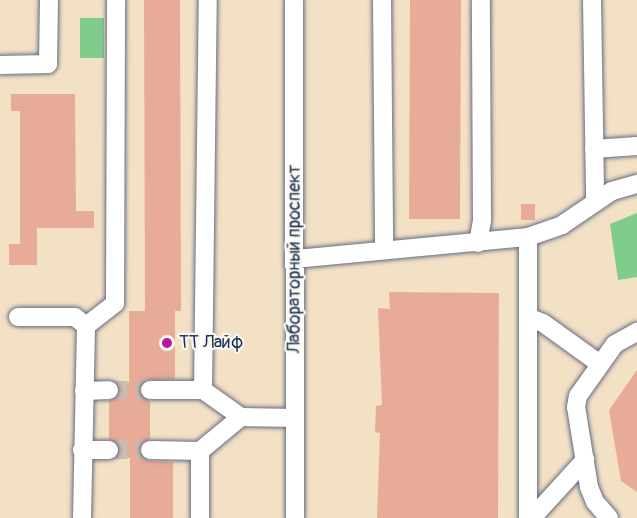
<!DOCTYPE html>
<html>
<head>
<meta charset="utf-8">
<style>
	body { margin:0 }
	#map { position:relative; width:637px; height:518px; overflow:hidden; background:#f3e1c6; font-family:Pangolin,sans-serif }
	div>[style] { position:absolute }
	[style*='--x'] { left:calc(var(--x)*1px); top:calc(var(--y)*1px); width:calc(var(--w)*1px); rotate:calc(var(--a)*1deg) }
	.green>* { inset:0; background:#80cc8b }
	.building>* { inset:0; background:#e8ab98 }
	.minor-tunnel>* { height:18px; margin-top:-9px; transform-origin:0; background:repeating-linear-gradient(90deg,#c8bdb1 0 18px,transparent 0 27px) }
	.roads { filter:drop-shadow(0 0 2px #676d82) drop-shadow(0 0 2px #676d82) }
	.minor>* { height:18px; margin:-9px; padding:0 9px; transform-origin:9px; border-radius:9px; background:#fff }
	.dots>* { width:16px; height:16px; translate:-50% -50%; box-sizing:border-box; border:3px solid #fbf7ec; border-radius:50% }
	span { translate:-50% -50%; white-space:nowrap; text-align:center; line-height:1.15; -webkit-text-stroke:4.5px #fbf7ec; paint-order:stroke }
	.street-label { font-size:18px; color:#1b2f5e }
	.poi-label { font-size:18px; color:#1b2f5e }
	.left { translate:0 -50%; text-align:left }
</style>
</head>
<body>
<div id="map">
	<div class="green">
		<i style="clip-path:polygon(80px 18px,104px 18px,104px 58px,80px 58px)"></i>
		<i style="clip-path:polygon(637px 213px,637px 277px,618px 280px,610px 224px)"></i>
	</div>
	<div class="building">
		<i style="clip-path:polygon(144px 0,180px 0,181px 311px,175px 311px,175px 379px,145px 380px,139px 389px,141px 396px,150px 401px,150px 439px,140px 445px,140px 455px,149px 461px,173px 462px,173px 518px,130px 518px,130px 458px,116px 458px,119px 445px,109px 439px,109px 401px,119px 395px,116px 382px,129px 382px,129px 311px,145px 311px)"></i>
		<i style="clip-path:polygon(410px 0,461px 0,460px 219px,409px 219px)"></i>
		<i style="clip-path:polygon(11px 94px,75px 94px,76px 211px,94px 211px,94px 228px,37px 228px,37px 265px,9px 265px,9px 244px,20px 244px,20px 111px,11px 111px)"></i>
		<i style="clip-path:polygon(521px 204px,535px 204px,535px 220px,521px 220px)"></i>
		<i style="clip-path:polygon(389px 292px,499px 293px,498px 518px,377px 518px,380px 433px,375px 432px,376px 406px,382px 405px,378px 308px,390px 309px)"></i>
		<i style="clip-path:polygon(637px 370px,637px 492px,621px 481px,609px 410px)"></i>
	</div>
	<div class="minor-tunnel">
		<i style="--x:109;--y:390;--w:41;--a:0"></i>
		<i style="--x:109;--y:450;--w:41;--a:0"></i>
	</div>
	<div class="roads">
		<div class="minor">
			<i style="--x:294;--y:0;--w:518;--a:89.89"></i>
			<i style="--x:382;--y:0;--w:250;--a:89.5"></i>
			<i style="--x:592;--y:0;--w:202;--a:89.1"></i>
			<i style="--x:0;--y:65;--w:48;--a:-1.2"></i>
			<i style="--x:48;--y:64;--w:64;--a:-89.1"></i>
			<i style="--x:594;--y:149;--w:43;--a:-4"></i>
			<i style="--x:528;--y:237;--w:36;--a:-19"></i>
			<i style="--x:562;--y:225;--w:60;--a:-34.2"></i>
			<i style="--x:612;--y:191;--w:26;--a:-16"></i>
			<i style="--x:478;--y:243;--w:22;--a:-80"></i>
			<i style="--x:482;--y:221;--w:221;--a:-90.3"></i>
			<i style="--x:295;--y:259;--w:234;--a:-5.4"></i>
			<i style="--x:528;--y:237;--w:281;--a:90"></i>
			<i style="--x:18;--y:317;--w:57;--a:0"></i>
			<i style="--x:75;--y:317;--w:14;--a:39"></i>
			<i style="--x:528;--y:317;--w:16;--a:22"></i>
			<i style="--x:543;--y:323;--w:70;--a:35.7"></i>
			<i style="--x:150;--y:390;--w:53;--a:0"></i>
			<i style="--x:203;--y:390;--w:47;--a:35.4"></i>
			<i style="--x:241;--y:417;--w:54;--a:1.1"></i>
			<i style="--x:203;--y:390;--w:390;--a:-89.3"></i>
			<i style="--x:84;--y:391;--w:25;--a:-2"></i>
			<i style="--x:82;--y:450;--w:27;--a:0"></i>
			<i style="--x:150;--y:450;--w:50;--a:1.1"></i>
			<i style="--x:200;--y:451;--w:53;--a:-39.7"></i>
			<i style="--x:82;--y:518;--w:192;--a:-88.8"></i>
			<i style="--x:86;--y:326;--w:37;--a:-38"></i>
			<i style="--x:115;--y:303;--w:303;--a:-89.8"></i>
			<i style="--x:200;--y:518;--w:67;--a:-90"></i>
			<i style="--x:532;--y:518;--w:79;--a:-47.6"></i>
			<i style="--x:609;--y:518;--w:21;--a:-131"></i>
			<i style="--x:595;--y:502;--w:16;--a:-112"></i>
			<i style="--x:589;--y:487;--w:81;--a:-99.2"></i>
			<i style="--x:576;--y:407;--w:11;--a:-80"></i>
			<i style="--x:578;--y:396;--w:64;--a:-54.6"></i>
			<i style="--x:615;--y:344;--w:25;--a:-29"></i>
		</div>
	</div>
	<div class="dots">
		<i style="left:167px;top:343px;background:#b5179e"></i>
	</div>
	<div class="street-label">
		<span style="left:295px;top:259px;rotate:-90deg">Лабораторный проспект</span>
	</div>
	<div class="poi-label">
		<span class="left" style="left:179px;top:343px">ТТ Лайф</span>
	</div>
</div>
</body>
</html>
